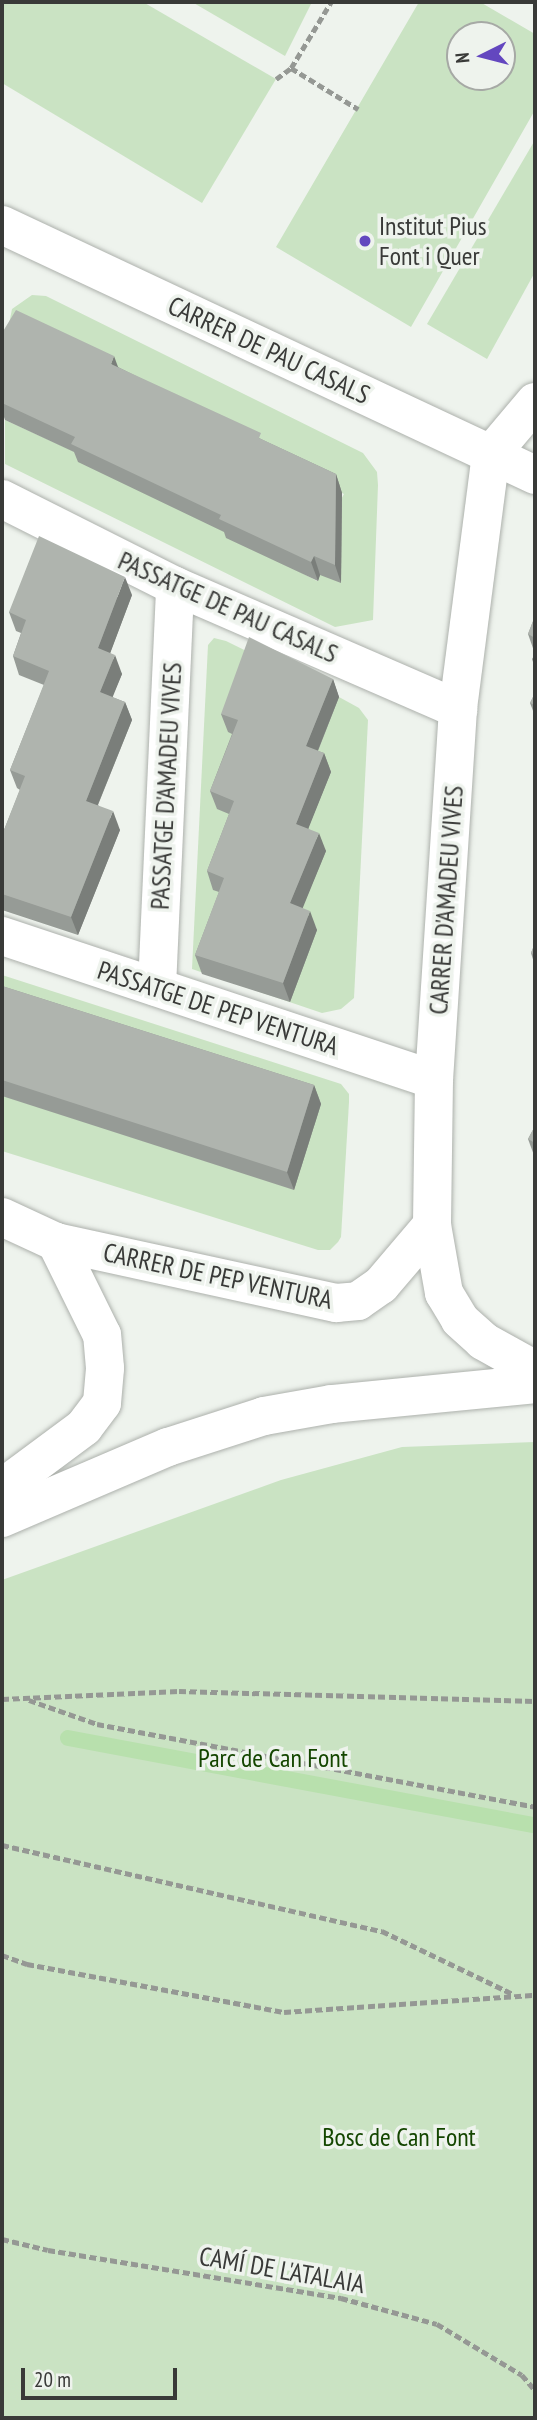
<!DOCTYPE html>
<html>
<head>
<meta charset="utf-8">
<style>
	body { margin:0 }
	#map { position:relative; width:537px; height:2420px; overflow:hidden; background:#eef3ed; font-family:"PT Sans Narrow",sans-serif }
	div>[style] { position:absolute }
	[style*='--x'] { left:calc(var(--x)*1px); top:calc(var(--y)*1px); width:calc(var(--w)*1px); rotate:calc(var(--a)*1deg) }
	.green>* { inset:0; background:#cae3c3 }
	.stream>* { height:16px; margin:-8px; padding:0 8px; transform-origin:8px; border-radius:8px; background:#b8e0ad }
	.path>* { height:4.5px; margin-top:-2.25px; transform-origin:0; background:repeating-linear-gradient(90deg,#959894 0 7px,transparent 0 10.5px) }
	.roads { filter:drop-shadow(0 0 2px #adb1ac) drop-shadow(0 0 2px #adb1ac) }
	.minor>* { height:38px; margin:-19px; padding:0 19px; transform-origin:19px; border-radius:19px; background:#fff }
	.wall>* { inset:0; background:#969b96 }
	.shaded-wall>* { inset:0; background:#7a7e7a }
	.building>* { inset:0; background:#afb4ae }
	.dots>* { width:19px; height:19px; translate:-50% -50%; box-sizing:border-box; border:4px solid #eef3ed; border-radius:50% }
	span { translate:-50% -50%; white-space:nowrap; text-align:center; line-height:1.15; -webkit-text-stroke:7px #eef3ed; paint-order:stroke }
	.poi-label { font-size:26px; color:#393a38 }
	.left { translate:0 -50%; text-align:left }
	.street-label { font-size:26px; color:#393a38 }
	.park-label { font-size:26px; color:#144600 }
	.frame { position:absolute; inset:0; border:4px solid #393a38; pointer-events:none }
	.north { position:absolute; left:446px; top:21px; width:70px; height:70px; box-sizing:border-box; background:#eef3ed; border:2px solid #a6a9a5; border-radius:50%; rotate:264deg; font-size:19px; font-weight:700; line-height:28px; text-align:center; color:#393a38 }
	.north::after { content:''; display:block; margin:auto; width:24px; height:32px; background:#6347bf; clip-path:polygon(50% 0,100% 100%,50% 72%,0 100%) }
	.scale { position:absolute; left:21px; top:2368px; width:156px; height:32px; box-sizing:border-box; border:4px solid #393a38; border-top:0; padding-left:9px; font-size:21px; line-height:24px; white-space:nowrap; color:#393a38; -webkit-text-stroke:5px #eef3ed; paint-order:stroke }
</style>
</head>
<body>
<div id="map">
	<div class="green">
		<i style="clip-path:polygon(2px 2px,143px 2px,276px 79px,202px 203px,2px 83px)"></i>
		<i style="clip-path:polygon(192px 2px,312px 2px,285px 56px)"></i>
		<i style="clip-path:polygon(evenodd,419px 2px,480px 2px,535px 34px,535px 110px,411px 327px,276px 247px,419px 2px,460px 35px,502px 35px,502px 77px,460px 77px,460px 35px)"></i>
		<i style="clip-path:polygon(535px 140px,535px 272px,487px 359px,427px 324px)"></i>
		<i style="clip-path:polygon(32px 295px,46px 296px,363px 453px,377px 472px,378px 485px,373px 620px,335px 627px,5px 464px,5px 420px,82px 455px,317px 581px,331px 518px,344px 494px,9px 324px,12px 309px)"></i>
		<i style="clip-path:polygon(214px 638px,226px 641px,339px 697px,359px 708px,368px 720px,354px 998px,341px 1009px,322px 1013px,192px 969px,208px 645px)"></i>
		<i style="clip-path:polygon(2px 975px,341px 1084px,349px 1094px,349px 1102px,341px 1237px,338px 1242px,330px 1250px,318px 1250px,2px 1151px)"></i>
		<i style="clip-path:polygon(535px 1442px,535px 2418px,2px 2418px,2px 1580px,281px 1480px,402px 1447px)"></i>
	</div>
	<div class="stream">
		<i style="--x:68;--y:1738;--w:475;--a:10.6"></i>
	</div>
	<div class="path">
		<i style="--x:291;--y:68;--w:79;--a:31.5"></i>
		<i style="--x:276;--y:79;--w:19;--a:-36"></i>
		<i style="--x:291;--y:68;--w:77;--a:-58.8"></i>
		<i style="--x:2;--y:1699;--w:177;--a:-2.6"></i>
		<i style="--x:179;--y:1691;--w:356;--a:1.6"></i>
		<i style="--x:29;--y:1700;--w:72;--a:19.4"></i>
		<i style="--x:97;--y:1724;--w:446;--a:10.7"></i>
		<i style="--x:2;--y:1845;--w:390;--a:12.8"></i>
		<i style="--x:382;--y:1931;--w:145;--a:25.7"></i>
		<i style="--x:2;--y:1955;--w:27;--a:20"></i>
		<i style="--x:27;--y:1964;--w:261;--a:10.6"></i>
		<i style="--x:284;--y:2012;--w:252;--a:-3.9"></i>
		<i style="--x:2;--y:2239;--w:47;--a:13.4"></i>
		<i style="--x:48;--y:2250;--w:297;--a:9.3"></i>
		<i style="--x:341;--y:2298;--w:99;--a:15.2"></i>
		<i style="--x:437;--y:2324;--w:99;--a:31"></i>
		<i style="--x:522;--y:2375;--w:20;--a:49"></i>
	</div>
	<div class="roads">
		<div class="minor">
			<i style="--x:2;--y:225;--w:589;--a:25.13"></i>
			<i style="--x:535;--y:402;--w:68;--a:130.2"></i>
			<i style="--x:491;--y:454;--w:257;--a:97.4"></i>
			<i style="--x:458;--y:709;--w:372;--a:93.7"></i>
			<i style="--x:434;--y:1080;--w:145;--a:90.8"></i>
			<i style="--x:432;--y:1225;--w:69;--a:80"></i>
			<i style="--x:444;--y:1293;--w:31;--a:59"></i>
			<i style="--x:460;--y:1320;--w:31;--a:42"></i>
			<i style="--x:483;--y:1341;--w:60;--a:29.1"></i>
			<i style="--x:2;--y:499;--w:194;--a:26.7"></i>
			<i style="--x:175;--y:586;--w:309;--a:23.5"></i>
			<i style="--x:2;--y:936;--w:455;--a:18.4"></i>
			<i style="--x:157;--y:987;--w:401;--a:-87.4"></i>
			<i style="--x:2;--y:1217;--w:60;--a:24.8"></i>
			<i style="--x:56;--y:1242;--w:287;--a:12.3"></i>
			<i style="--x:336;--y:1303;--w:22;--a:-5"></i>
			<i style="--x:358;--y:1301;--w:28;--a:-35"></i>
			<i style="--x:381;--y:1285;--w:79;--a:-49.6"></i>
			<i style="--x:2;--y:1488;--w:102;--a:-36.6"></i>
			<i style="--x:84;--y:1427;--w:30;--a:-53"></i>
			<i style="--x:102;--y:1403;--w:35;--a:-85"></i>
			<i style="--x:105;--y:1368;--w:33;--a:-95"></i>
			<i style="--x:102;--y:1335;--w:104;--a:-116.3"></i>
			<i style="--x:2;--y:1518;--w:181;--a:-23.2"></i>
			<i style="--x:168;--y:1447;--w:101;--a:-17.9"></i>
			<i style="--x:264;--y:1416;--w:69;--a:-10"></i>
			<i style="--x:332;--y:1404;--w:204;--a:-5.6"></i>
		</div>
	</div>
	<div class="wall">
		<i style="clip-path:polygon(2px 340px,118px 367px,263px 440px,336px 474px,342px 493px,341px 583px,320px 575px,318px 581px,226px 538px,224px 532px,78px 462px,74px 452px,5px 420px,2px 411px)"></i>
		<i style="clip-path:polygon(132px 595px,110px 653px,122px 674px,112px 697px,125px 702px,132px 720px,98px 805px,120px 830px,78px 935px,2px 910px,2px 835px,20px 790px,17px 788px,10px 770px,44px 685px,19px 675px,13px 656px,21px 633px,16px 631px,9px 612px)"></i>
		<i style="clip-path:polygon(535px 616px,535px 668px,532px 659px,535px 654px,528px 634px)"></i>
		<i style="clip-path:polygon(333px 679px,339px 697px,318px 751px,324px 753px,331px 772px,308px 828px,326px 851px,302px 908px,317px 930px,290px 1002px,202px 974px,195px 955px,219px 892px,213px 890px,207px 871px,229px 814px,217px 809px,210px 791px,232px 734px,228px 732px,221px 714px)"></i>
		<i style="clip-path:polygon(535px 693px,535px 716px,530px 703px)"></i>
		<i style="clip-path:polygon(535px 943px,535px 966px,531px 953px)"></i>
		<i style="clip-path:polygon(2px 986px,314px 1085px,321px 1104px,294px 1190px,2px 1096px)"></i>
		<i style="clip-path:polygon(535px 1126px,535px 1158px,528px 1139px)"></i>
	</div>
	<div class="shaded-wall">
		<i style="clip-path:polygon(114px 356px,121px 375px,111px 364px)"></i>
		<i style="clip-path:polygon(336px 474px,342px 493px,341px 583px,335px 565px)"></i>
		<i style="clip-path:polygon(314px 556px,320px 575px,318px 581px,311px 562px)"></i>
		<i style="clip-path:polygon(125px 577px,132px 595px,105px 667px,98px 648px)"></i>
		<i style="clip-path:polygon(115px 655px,122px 674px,107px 711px,100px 692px)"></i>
		<i style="clip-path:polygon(333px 679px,339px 697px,312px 765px,306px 746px)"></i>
		<i style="clip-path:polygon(125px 702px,132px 720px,92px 819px,86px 801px)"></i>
		<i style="clip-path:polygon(324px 753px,331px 772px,303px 842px,296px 824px)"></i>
		<i style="clip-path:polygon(113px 811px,120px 830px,78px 935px,71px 917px)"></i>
		<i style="clip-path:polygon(319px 833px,326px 851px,297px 922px,290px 903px)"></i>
		<i style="clip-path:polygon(310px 911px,317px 930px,290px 1002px,283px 983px)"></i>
		<i style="clip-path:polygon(314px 1085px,321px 1104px,294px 1190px,287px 1172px)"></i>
	</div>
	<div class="building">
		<i style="clip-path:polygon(16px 310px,114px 356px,111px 364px,261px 433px,259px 438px,336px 474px,335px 565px,314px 556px,311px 562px,219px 519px,221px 515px,71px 444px,75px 437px,2px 403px,2px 333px)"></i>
		<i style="clip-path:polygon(39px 536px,125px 577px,98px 648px,115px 655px,100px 692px,125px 702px,86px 801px,113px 811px,71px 917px,2px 894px,2px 835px,25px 776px,10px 770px,49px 671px,13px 656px,26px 620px,9px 612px)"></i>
		<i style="clip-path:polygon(535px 616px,535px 638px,528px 634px)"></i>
		<i style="clip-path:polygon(249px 637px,333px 679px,306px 746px,324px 753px,296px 824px,319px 833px,290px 903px,310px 911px,283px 983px,195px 955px,224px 878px,207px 871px,234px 801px,210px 791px,238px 720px,221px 714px)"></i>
		<i style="clip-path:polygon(535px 693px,535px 705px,530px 703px)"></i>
		<i style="clip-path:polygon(535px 943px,535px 955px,531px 953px)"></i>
		<i style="clip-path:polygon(2px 986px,314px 1085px,287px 1172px,2px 1080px)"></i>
		<i style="clip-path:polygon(535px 1126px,535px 1143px,528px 1139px)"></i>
	</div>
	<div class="dots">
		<i style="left:365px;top:241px;background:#6347bf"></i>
	</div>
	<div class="poi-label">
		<span class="left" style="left:379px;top:241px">Institut Pius<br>Font i Quer</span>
	</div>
	<div class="street-label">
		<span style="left:269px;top:350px;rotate:25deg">CARRER DE PAU CASALS</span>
		<span style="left:228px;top:607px;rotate:24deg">PASSATGE DE PAU CASALS</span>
		<span style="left:166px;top:786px;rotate:-87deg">PASSATGE D'AMADEU VIVES</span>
		<span style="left:446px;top:900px;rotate:-86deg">CARRER D'AMADEU VIVES</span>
		<span style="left:218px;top:1008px;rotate:18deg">PASSATGE DE PEP VENTURA</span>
		<span style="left:218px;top:1276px;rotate:12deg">CARRER DE PEP VENTURA</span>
		<span style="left:282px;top:2270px;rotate:10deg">CAMÍ DE L'ATALAIA</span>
	</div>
	<div class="park-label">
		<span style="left:273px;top:1758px">Parc de Can Font</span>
		<span style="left:399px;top:2137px">Bosc de Can Font</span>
	</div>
	<div class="frame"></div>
	<div class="north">N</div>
	<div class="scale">20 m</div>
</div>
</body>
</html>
